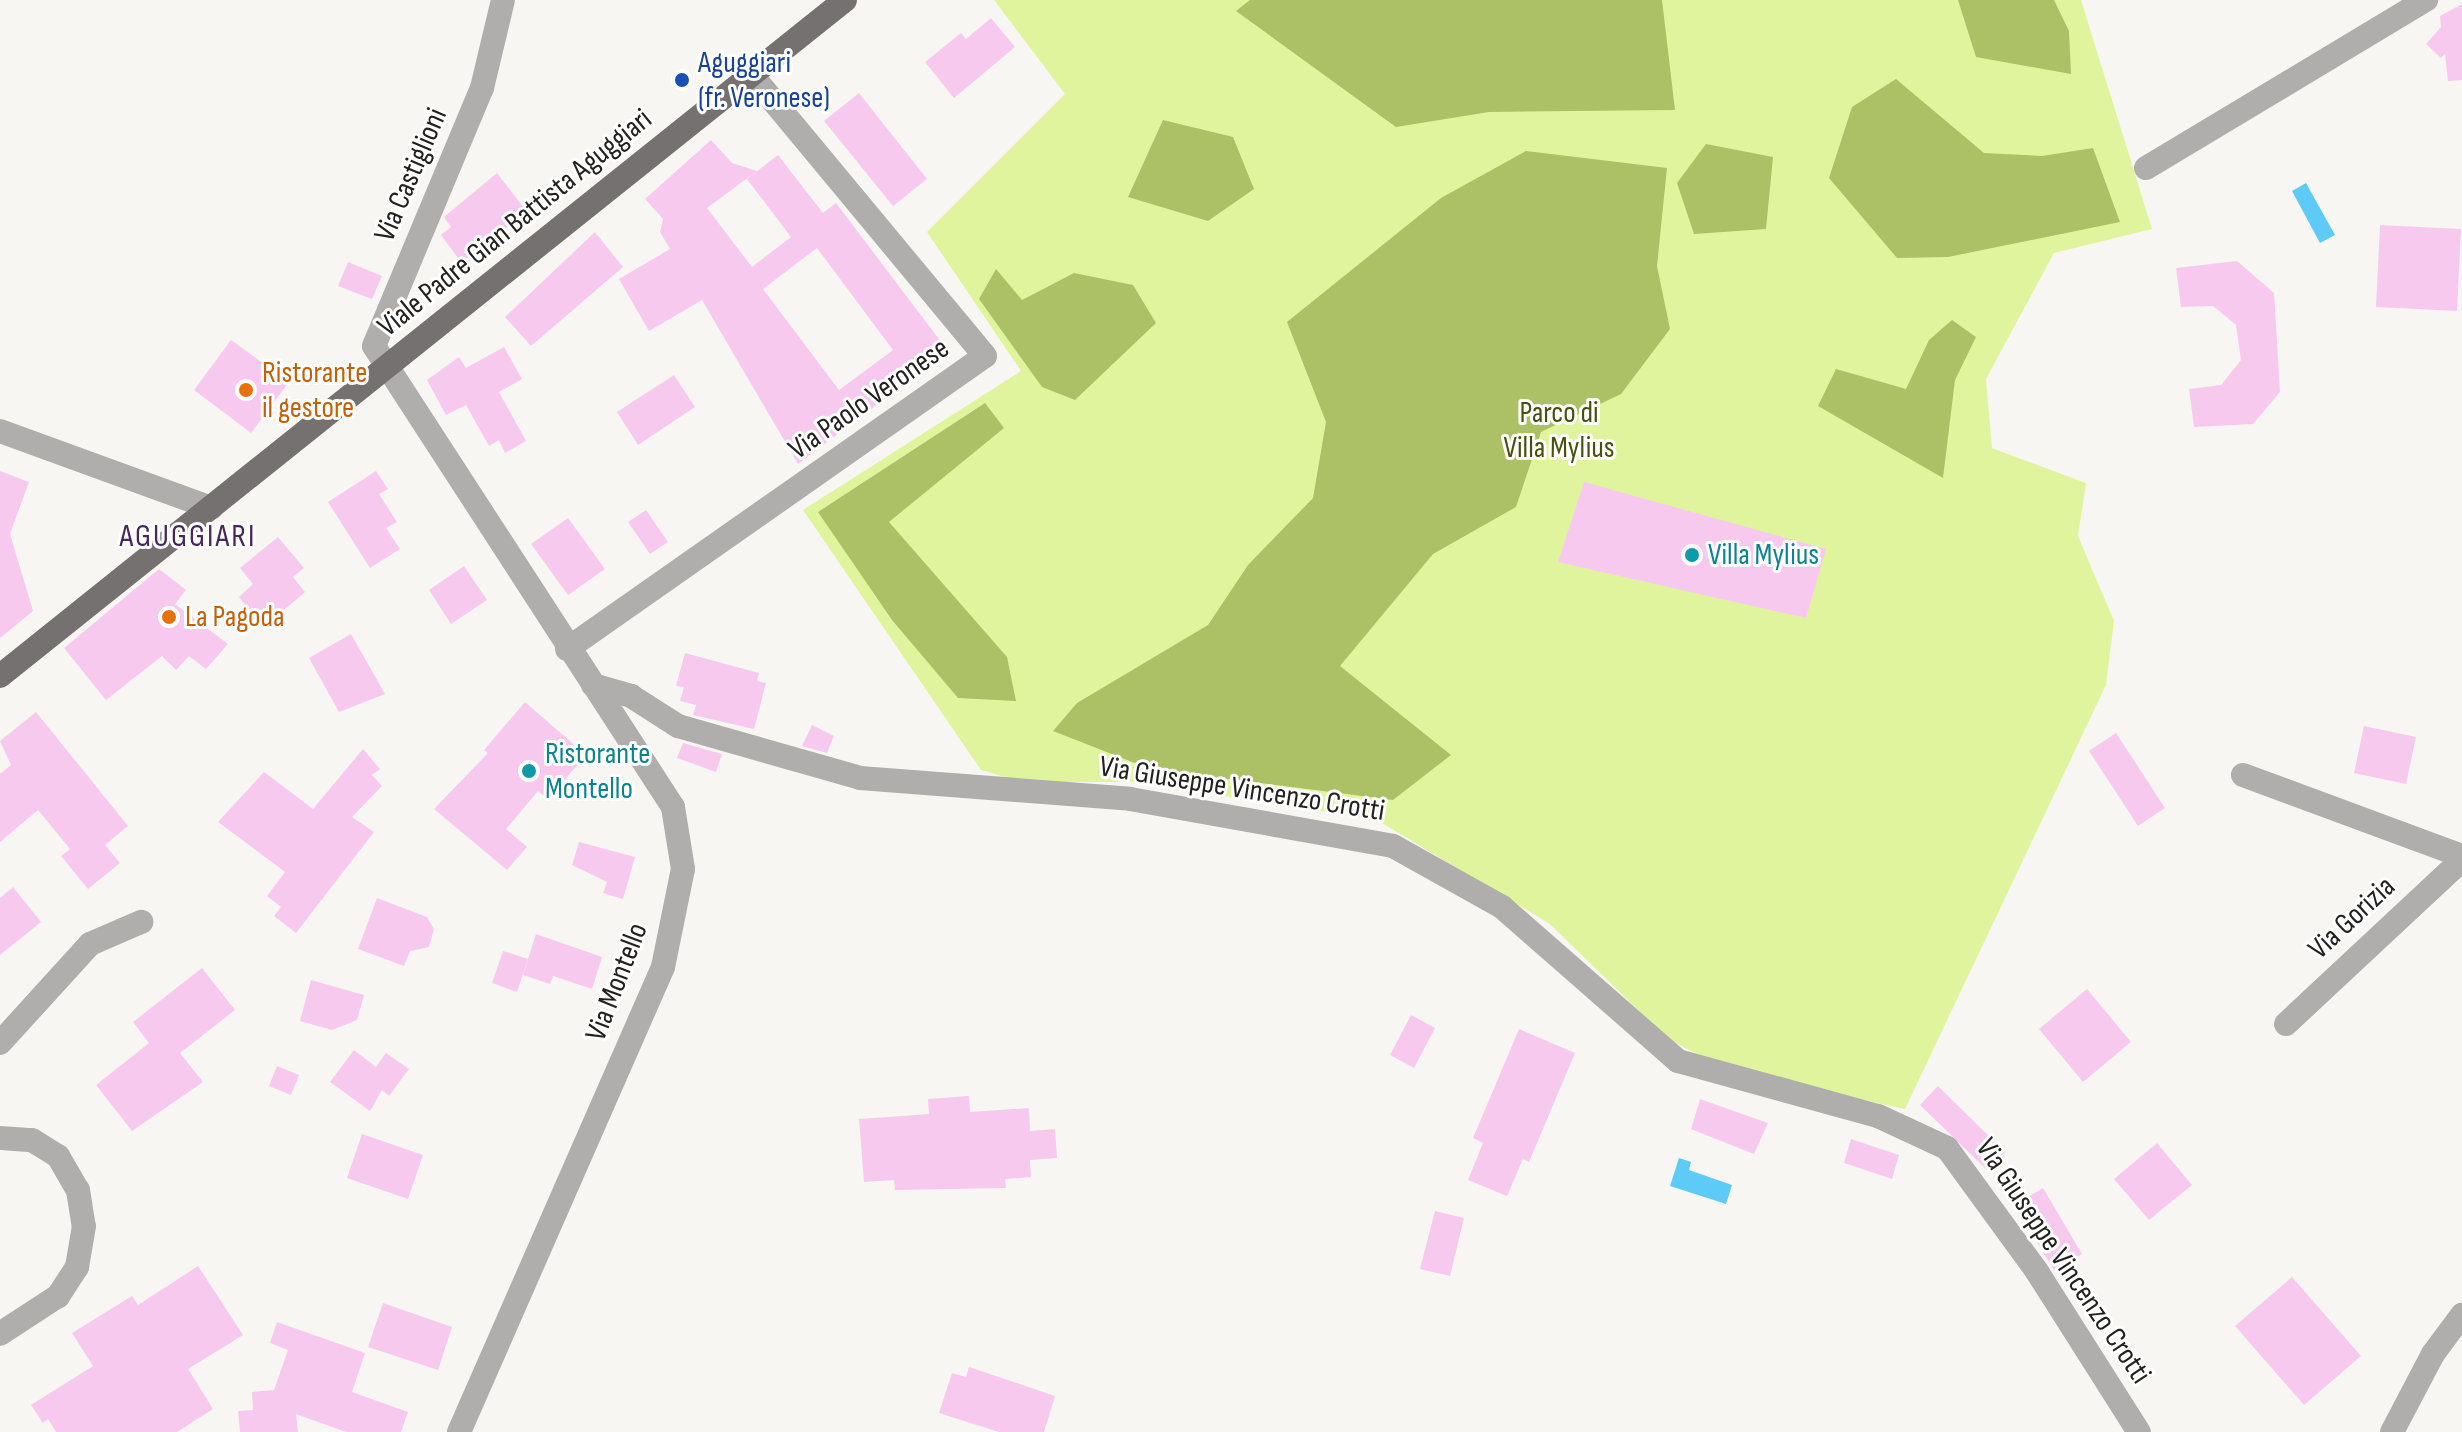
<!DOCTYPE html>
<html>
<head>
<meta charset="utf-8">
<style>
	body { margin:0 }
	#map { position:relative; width:2462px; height:1432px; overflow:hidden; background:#f8f6f2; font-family:"Sofia Sans Condensed",sans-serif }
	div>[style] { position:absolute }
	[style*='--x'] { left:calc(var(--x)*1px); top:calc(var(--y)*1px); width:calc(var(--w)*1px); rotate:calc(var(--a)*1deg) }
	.green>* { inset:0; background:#e0f49e }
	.forest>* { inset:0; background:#acc066 }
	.water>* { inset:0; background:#5dcaf8 }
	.building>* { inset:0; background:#f8c9ee }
	.minor>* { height:24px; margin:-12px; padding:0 12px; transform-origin:12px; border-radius:12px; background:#b0adad }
	.major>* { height:24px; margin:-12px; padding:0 12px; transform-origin:12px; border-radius:12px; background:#757170 }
	.dots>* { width:22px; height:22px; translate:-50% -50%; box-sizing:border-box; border:4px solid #fff; border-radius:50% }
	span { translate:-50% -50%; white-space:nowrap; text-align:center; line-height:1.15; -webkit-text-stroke:6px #fff; paint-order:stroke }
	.transit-label { font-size:30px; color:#164399 }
	.left { translate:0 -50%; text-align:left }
	.street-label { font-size:30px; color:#222120 }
	.food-label { font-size:30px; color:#c56008 }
	.park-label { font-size:30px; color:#45510d }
	.culture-label { font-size:30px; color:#0d838f }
	.neighbourhood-label { font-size:32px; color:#49275e; letter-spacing:2px }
</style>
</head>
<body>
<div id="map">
	<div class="green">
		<i style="clip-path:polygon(994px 0,2081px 0,2152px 229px,2054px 253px,1986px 379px,1992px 448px,2086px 483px,2078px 536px,2114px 621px,2106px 685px,1905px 1109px,1735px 1073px,1668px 1039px,1550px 924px,1377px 820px,1133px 782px,1022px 782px,981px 770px,803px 510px,1021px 371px,927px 232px,1065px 94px)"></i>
	</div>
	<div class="forest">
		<i style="clip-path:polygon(1250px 0,1662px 0,1675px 110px,1489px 112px,1396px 127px,1236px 11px)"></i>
		<i style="clip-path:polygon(1958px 0,2054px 0,2069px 31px,2071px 74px,1976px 57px)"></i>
		<i style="clip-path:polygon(1896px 79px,1984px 153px,2042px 156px,2093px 148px,2120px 222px,1948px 257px,1897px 258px,1829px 178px,1852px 107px)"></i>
		<i style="clip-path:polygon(1163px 120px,1233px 137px,1254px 189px,1208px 221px,1128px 197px)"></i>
		<i style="clip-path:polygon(1706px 144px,1773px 157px,1766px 229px,1694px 234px,1677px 183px)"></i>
		<i style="clip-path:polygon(1526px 151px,1667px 168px,1657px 266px,1670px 329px,1621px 394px,1541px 432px,1516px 507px,1433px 554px,1340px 666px,1451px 755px,1393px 800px,1150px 769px,1053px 731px,1077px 703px,1208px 625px,1248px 565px,1313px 498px,1326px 422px,1287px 322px,1441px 198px)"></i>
		<i style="clip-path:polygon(996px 269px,1022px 300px,1074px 273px,1133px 285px,1156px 323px,1075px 400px,1042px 387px,979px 299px)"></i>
		<i style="clip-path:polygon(1952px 320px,1976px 337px,1955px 380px,1943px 478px,1818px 406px,1836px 369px,1906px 389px,1929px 340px)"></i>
		<i style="clip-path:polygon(985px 403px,1004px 428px,889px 522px,1007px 657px,1016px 701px,958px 698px,892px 620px,818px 512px)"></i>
	</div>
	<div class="water">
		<i style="clip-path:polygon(2306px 183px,2335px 235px,2320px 243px,2292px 191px)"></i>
		<i style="clip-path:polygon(1679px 1158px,1691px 1162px,1689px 1170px,1732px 1185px,1726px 1204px,1670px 1186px)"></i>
	</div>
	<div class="building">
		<i style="clip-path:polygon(2462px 4px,2462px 80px,2448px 81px,2445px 54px,2441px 58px,2426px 44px,2441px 27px,2440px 16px)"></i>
		<i style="clip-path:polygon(991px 18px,1015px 47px,954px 98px,925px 62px,961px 33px,966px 39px)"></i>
		<i style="clip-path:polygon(859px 93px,927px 179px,893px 206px,824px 121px)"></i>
		<i style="clip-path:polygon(evenodd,711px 140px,732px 163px,757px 171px,707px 208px,752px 267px,791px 237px,747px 179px,778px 155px,823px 213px,836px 203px,948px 351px,798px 464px,702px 300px,649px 331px,619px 279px,670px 249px,660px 232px,663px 219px,645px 199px,711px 140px,817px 248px,893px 350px,839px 390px,763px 289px,817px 248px)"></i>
		<i style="clip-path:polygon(497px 173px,527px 212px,461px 262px,441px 235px,451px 227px,444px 217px)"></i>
		<i style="clip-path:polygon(2380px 225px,2461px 229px,2457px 311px,2376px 307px)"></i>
		<i style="clip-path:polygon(595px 232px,623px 267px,531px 346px,505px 317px)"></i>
		<i style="clip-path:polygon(2237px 261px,2274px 293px,2280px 392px,2253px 424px,2194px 427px,2189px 389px,2221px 385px,2241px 360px,2236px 325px,2213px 306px,2181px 307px,2176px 268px)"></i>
		<i style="clip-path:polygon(348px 262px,382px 276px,372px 299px,338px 286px)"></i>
		<i style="clip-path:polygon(231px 340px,289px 382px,251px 433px,194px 390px)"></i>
		<i style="clip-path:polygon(504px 347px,522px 379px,499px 392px,526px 441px,505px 453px,499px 440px,489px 446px,466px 405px,446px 415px,427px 380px,459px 357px,466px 368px)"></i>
		<i style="clip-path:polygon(674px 375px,695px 407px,638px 445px,617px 412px)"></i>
		<i style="clip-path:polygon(0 471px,29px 482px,10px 534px,33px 611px,0 638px)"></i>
		<i style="clip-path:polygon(376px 471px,388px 489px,379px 494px,397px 522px,386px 528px,400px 549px,370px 568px,328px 502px)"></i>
		<i style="clip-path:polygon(1584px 482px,1826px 549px,1806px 618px,1558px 562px)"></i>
		<i style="clip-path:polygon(646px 510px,668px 542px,650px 554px,628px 522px)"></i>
		<i style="clip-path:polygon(568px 518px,605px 569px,568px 595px,531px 544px)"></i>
		<i style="clip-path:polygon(278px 537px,304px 568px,293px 577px,305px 592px,264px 627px,239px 597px,253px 584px,240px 568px)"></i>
		<i style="clip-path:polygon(464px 566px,487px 600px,451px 624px,429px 590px)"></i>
		<i style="clip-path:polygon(159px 569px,186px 590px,175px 604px,228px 644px,206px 669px,189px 656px,176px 670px,162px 656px,106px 700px,64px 648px)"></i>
		<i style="clip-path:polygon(351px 634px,385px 694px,339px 712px,309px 658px)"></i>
		<i style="clip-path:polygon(685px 653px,759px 673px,757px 681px,766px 683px,754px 729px,693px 715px,696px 705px,680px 701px,684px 687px,676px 686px)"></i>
		<i style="clip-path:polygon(525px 702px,586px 755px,548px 799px,538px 791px,506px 829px,527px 847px,507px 870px,434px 809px,488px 753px,484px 750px)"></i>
		<i style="clip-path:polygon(36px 712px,128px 826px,105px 845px,120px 863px,88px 889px,61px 856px,70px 849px,38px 810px,0 842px,0 774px,11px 765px,0 741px)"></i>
		<i style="clip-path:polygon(812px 725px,834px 736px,827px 753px,802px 746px)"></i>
		<i style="clip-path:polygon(2364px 726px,2416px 737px,2406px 784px,2354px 773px)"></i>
		<i style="clip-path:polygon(2116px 733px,2165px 808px,2138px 826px,2089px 751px)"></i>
		<i style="clip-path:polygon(683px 743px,722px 754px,716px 772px,677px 758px)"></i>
		<i style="clip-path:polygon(363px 749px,380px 769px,372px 775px,382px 786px,352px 817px,374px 832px,296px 933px,274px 916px,281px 907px,267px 896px,285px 872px,218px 822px,264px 772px,313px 809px)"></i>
		<i style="clip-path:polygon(579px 842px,635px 857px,623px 899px,603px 893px,607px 882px,572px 865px)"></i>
		<i style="clip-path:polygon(13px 887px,41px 922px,0 955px,0 898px)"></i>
		<i style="clip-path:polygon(377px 898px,427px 917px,434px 929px,429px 947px,410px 951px,404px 966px,358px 949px)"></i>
		<i style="clip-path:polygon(536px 934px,602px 957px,592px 989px,553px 976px,550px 984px,523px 975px)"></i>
		<i style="clip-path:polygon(503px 951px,528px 959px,517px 992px,492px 983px)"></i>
		<i style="clip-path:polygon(202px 968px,235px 1010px,180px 1053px,203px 1082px,132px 1131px,96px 1085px,149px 1043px,133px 1022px)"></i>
		<i style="clip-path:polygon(311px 980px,364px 995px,357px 1020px,332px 1030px,300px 1021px)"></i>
		<i style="clip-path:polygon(2087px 989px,2131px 1042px,2083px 1082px,2039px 1029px)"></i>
		<i style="clip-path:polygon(1411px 1015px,1435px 1028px,1414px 1068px,1390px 1055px)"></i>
		<i style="clip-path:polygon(1519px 1029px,1575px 1053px,1529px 1162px,1523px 1159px,1507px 1196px,1468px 1180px,1483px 1143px,1473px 1138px)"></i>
		<i style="clip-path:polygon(354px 1050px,376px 1067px,386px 1053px,409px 1069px,389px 1096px,382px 1090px,370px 1111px,330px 1082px)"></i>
		<i style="clip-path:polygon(277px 1066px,299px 1075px,291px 1095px,269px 1086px)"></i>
		<i style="clip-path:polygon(1938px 1086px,2005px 1152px,1987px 1170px,1920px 1105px)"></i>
		<i style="clip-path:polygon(969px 1096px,970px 1112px,1029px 1108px,1030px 1131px,1055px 1129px,1057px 1158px,1030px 1160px,1031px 1177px,1005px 1179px,1006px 1188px,895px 1190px,894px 1180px,864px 1182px,859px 1119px,929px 1114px,928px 1099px)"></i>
		<i style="clip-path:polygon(1700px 1099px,1768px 1123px,1754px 1154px,1691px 1129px)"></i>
		<i style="clip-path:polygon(362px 1134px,423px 1155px,408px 1199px,347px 1178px)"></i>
		<i style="clip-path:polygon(1851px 1139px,1899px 1155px,1892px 1179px,1844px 1163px)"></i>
		<i style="clip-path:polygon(2157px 1143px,2192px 1185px,2149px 1220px,2114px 1179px)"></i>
		<i style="clip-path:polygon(2043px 1188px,2082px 1254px,2054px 1270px,2014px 1205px)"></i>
		<i style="clip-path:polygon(1435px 1211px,1464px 1218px,1450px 1276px,1420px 1269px)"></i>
		<i style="clip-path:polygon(198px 1266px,243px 1335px,188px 1369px,213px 1409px,177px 1432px,56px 1432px,48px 1419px,43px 1423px,31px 1405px,93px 1366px,72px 1333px,132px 1296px,138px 1305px)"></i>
		<i style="clip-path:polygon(2292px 1277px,2361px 1356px,2304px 1405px,2235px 1326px)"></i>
		<i style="clip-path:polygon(383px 1303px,452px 1327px,438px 1370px,368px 1347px)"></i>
		<i style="clip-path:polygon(277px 1322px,365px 1353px,352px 1392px,408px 1412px,401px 1432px,346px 1432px,296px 1414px,298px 1432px,240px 1432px,238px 1411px,253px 1410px,252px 1392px,274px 1390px,288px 1350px,270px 1343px)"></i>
		<i style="clip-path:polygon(969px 1367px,1055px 1396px,1044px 1432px,999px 1432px,939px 1413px,952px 1373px,966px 1377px)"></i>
	</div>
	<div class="minor">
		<i style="--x:2146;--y:168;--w:327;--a:-31"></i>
		<i style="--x:0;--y:431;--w:225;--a:20"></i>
		<i style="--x:567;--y:649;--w:510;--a:-35.03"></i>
		<i style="--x:985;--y:356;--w:366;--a:-129.7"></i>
		<i style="--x:593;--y:685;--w:40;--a:16"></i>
		<i style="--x:631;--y:696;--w:56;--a:32.6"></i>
		<i style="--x:678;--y:726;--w:189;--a:15.9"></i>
		<i style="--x:860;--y:778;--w:271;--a:4.4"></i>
		<i style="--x:1130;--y:799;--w:267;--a:10.1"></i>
		<i style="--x:1393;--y:846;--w:125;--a:29.2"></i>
		<i style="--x:1502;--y:907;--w:234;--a:41.2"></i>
		<i style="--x:1678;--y:1061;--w:207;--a:15.4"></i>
		<i style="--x:1878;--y:1116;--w:76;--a:24.9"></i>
		<i style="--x:1947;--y:1148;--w:151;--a:53.9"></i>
		<i style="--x:2036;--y:1270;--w:192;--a:57.6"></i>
		<i style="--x:2243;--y:775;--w:233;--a:20.3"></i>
		<i style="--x:2286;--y:1024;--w:241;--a:-43"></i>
		<i style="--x:0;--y:1043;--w:134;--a:-47.7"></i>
		<i style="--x:90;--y:944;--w:56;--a:-23.3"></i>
		<i style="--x:0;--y:1138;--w:32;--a:4"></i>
		<i style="--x:32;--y:1140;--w:31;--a:32"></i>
		<i style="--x:58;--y:1156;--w:39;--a:60"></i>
		<i style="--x:78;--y:1190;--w:36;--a:81"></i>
		<i style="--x:84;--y:1226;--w:42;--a:99.7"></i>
		<i style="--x:77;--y:1267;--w:35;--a:123"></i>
		<i style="--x:58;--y:1296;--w:69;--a:146.8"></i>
		<i style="--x:459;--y:1432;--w:508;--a:-66.31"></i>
		<i style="--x:663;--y:967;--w:100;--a:-78.5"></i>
		<i style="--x:683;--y:869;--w:63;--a:-99.2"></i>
		<i style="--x:673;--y:807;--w:549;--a:-122.97"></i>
		<i style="--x:374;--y:346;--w:280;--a:-67.3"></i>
		<i style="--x:482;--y:88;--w:90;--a:-76.6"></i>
		<i style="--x:2392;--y:1432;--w:88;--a:-62.3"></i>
		<i style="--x:2433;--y:1354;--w:49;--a:-53.4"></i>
	</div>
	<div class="major">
		<i style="--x:0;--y:676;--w:1082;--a:-38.66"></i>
	</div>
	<div class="dots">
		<i style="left:682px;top:80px;background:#1a4fb4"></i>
		<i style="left:246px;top:390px;background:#e8710a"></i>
		<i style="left:1692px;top:555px;background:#0f9aa8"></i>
		<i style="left:169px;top:617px;background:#e8710a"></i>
		<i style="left:529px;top:771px;background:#0f9aa8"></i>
	</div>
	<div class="transit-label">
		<span class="left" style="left:698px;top:80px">Aguggiari<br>(fr. Veronese)</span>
	</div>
	<div class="street-label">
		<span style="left:411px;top:175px;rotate:-67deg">Via Castiglioni</span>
		<span style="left:515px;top:223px;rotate:-39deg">Viale Padre Gian Battista Aguggiari</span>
		<span style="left:869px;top:399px;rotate:-35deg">Via Paolo Veronese</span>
		<span style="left:1242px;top:789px;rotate:9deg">Via Giuseppe Vincenzo Crotti</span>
		<span style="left:2352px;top:918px;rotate:-43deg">Via Gorizia</span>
		<span style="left:617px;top:982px;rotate:-69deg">Via Montello</span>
		<span style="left:2063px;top:1261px;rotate:56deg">Via Giuseppe Vincenzo Crotti</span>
	</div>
	<div class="food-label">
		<span class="left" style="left:262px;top:390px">Ristorante<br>il gestore</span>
		<span class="left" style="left:185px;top:617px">La Pagoda</span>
	</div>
	<div class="park-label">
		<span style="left:1559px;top:430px">Parco di<br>Villa Mylius</span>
	</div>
	<div class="culture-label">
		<span class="left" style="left:1708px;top:555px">Villa Mylius</span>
		<span class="left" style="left:545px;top:771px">Ristorante<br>Montello</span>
	</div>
	<div class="neighbourhood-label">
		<span style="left:188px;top:537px">AGUGGIARI</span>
	</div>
</div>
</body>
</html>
